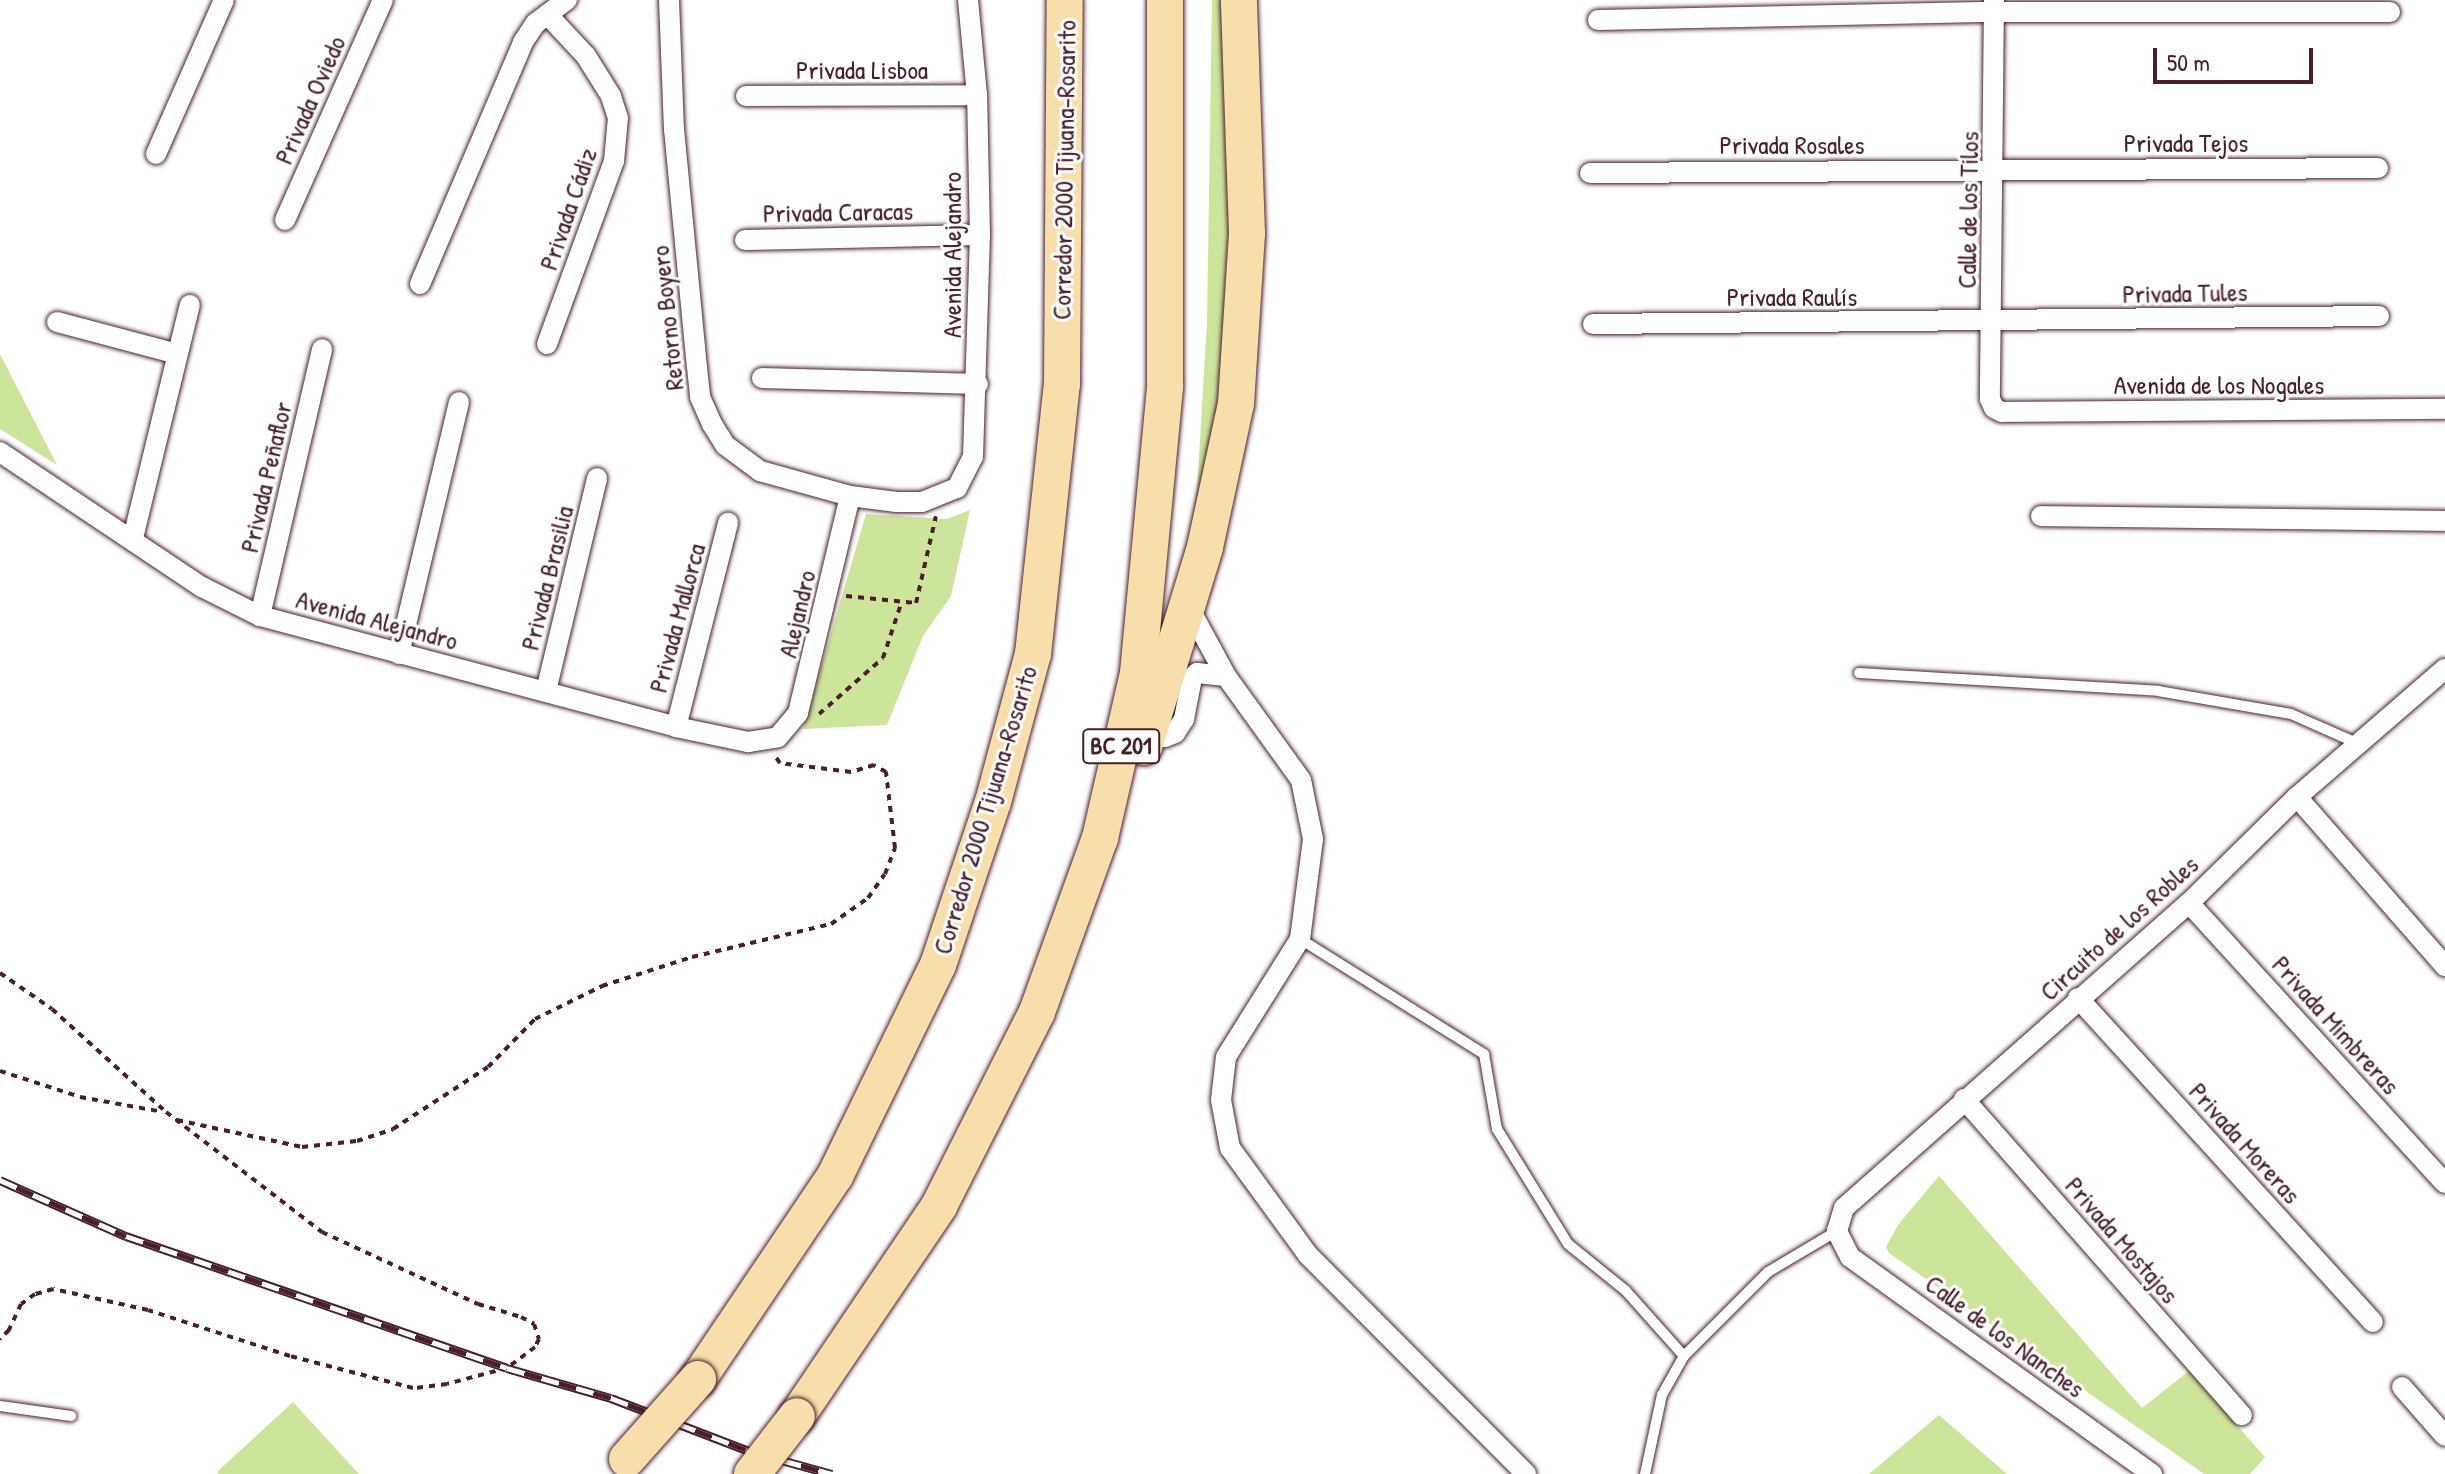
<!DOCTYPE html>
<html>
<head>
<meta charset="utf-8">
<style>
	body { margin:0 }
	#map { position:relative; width:2445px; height:1474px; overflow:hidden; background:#fff; font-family:"Patrick Hand",sans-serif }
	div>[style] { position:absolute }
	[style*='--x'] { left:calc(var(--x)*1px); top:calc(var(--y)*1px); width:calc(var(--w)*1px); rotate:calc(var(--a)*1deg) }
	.green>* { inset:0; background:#cde59b }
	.path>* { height:4px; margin-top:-2px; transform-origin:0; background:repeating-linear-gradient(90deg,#4a1f2b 0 6px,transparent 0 12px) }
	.roads { filter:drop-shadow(0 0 2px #4a1f2b) drop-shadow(0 0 2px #4a1f2b) }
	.lane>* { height:10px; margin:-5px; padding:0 5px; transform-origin:5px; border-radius:5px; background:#fff }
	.street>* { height:20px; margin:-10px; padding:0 10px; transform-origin:10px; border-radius:10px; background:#fff }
	.highway>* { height:36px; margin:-18px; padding:0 18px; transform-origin:18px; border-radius:18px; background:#f8deab }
	.rail>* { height:9px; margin-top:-4.5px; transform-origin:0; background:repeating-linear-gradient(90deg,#fff 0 18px,#4a1f2b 0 36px); box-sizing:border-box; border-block:2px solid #4a1f2b }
	.bridges { filter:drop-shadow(0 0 2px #4a1f2b) drop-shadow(0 0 2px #4a1f2b) }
	.highway-bridge>* { height:36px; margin:-18px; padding:0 18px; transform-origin:18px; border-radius:18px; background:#f8deab }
	span { translate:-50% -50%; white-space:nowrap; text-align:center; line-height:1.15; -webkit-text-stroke:6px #fff; paint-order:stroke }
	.shield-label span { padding:2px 6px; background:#fff; border:2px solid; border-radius:6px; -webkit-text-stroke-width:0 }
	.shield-label { font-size:24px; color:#4a1f2b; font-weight:700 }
	.street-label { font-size:26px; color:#4a1f2b }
	.scale { position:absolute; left:2153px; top:48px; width:160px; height:36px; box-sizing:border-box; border:4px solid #4a1f2b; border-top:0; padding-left:10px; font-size:24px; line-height:28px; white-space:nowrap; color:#4a1f2b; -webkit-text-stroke:6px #fff; paint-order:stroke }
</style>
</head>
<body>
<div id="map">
	<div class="green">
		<i style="clip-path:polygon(1212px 0,1228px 0,1232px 173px,1229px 339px,1216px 469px,1187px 545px,1197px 490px,1207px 322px)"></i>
		<i style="clip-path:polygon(0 354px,57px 465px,0 429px)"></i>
		<i style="clip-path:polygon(970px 510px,951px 596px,923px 636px,887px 725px,803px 729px,866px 514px,947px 519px)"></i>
		<i style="clip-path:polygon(1939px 1176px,2142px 1408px,2189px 1371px,2265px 1457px,2250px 1474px,2204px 1474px,1889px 1253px,1886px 1247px,1898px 1225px)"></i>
		<i style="clip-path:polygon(293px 1402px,359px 1474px,219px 1474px,217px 1472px)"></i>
		<i style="clip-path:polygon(1939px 1415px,2007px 1474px,1869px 1474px)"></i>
	</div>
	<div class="path">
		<i style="--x:846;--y:596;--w:70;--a:5.7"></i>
		<i style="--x:916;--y:603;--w:89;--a:-77.1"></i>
		<i style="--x:819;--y:714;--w:85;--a:-41.2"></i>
		<i style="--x:883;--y:658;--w:57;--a:-71.6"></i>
		<i style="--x:0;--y:973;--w:63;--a:34.7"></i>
		<i style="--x:52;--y:1009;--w:154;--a:42.1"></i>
		<i style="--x:166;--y:1112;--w:197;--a:37.6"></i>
		<i style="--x:322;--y:1232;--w:172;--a:24.8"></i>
		<i style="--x:478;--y:1304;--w:45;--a:16.8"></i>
		<i style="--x:521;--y:1317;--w:15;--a:28"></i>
		<i style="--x:534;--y:1324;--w:16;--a:72"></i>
		<i style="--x:539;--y:1339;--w:9;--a:117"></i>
		<i style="--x:535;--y:1347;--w:35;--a:143"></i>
		<i style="--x:507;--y:1368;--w:62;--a:165.1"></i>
		<i style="--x:447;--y:1384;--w:34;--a:173"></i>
		<i style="--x:413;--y:1388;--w:127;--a:-165.4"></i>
		<i style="--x:290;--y:1356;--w:149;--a:-162.1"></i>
		<i style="--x:148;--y:1310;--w:97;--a:-167.5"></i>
		<i style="--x:53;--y:1289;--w:19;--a:164"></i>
		<i style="--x:35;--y:1294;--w:17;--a:144"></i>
		<i style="--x:21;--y:1304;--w:29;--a:115"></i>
		<i style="--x:9;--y:1330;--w:13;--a:135"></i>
		<i style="--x:0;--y:1071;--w:84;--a:18"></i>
		<i style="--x:80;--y:1097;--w:84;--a:10.2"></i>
		<i style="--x:177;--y:1120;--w:128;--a:12.2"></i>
		<i style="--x:302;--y:1147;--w:55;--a:-6.2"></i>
		<i style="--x:357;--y:1141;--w:38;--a:-18"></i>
		<i style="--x:393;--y:1129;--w:113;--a:-33.1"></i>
		<i style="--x:488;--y:1067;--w:67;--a:-45.6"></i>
		<i style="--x:535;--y:1019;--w:75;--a:-26.2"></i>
		<i style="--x:602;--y:986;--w:95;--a:-17.9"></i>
		<i style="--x:692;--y:957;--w:143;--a:-13.4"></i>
		<i style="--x:831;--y:924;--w:45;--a:-35.1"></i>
		<i style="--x:868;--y:898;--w:29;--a:-55"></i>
		<i style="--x:885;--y:874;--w:28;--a:-69"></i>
		<i style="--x:895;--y:848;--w:77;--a:-96.8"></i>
		<i style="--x:886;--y:772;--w:14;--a:-150"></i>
		<i style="--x:874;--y:765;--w:24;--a:163"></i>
		<i style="--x:851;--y:772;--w:72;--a:-172.8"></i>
		<i style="--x:780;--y:763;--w:9;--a:-126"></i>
	</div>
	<div class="roads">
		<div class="lane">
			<i style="--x:1859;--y:673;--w:300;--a:3.4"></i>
			<i style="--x:2158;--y:691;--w:135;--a:9.8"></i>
			<i style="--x:2291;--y:714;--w:74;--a:23.8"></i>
			<i style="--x:1300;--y:939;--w:217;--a:32"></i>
			<i style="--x:1484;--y:1054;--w:76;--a:80.2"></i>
			<i style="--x:1497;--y:1129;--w:135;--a:58.3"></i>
			<i style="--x:1568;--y:1244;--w:75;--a:39"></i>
			<i style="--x:1626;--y:1291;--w:87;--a:48.3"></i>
			<i style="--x:0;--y:1406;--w:72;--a:8"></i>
			<i style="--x:1645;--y:1474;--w:81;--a:-77.9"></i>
			<i style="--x:1662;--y:1395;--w:45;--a:-60.6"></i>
			<i style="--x:1684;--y:1356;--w:119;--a:-45"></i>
			<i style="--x:1768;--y:1272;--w:80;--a:-30.7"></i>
		</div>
		<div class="street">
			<i style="--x:669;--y:0;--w:129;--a:87.8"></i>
			<i style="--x:674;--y:129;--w:239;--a:84.5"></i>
			<i style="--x:697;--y:367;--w:30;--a:84"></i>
			<i style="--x:700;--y:397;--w:30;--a:66"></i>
			<i style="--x:712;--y:424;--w:25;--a:58"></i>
			<i style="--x:725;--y:445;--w:44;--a:36.6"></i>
			<i style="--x:760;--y:471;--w:93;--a:15.5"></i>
			<i style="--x:850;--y:496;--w:47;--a:7.3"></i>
			<i style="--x:897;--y:502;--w:25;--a:0"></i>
			<i style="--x:922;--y:502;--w:38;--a:-22"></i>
			<i style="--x:957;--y:488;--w:35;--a:-63"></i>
			<i style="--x:973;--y:457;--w:222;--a:-88.2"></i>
			<i style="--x:980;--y:235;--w:140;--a:-91.2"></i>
			<i style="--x:977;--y:95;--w:95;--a:-95.4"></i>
			<i style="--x:1994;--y:0;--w:399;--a:90.6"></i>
			<i style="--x:1990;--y:399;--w:10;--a:66"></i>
			<i style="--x:1994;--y:408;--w:9;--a:27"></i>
			<i style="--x:2002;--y:412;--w:443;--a:-0.4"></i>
			<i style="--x:1598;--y:20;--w:396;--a:-1.2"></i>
			<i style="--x:1994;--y:12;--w:396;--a:0"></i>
			<i style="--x:746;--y:96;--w:231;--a:-0.2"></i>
			<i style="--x:156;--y:154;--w:168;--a:-66.2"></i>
			<i style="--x:1590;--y:173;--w:788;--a:-0.36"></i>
			<i style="--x:285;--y:220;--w:241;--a:-66"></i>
			<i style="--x:745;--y:240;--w:235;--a:-1.2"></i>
			<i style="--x:420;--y:284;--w:263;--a:-66.9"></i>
			<i style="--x:523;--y:42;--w:23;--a:-56"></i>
			<i style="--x:536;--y:23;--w:39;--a:-37"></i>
			<i style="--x:57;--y:322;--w:124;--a:14.9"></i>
			<i style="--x:1593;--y:324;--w:786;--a:-0.58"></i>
			<i style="--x:547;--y:344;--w:195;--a:-69.9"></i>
			<i style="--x:614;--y:161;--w:43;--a:-84.7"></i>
			<i style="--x:618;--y:118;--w:23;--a:-108"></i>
			<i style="--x:611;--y:96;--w:47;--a:-122"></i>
			<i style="--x:586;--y:56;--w:57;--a:-132.9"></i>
			<i style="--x:762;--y:378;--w:216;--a:1.6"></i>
			<i style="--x:0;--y:452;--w:243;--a:33.8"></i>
			<i style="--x:202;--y:587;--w:65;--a:26.6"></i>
			<i style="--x:260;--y:616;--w:431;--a:14.9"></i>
			<i style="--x:676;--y:727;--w:74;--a:11.8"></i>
			<i style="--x:748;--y:742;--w:30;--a:-9"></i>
			<i style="--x:778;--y:737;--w:31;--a:-50"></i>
			<i style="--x:798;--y:713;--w:223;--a:-76.5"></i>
			<i style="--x:2041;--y:516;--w:404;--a:0.7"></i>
			<i style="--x:133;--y:538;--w:240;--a:-76.3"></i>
			<i style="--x:1188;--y:606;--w:80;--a:61.5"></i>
			<i style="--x:1226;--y:676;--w:128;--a:54.2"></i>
			<i style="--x:1301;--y:780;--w:60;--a:78.5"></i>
			<i style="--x:1313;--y:839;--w:101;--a:97.4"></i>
			<i style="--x:1300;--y:939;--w:139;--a:122.1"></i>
			<i style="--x:1226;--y:1057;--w:43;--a:96.6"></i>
			<i style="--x:1221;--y:1100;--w:49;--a:79.4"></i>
			<i style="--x:1230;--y:1148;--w:132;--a:53.9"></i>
			<i style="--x:1308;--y:1255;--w:309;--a:45.1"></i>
			<i style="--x:260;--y:616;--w:274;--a:-76.9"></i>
			<i style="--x:399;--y:654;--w:259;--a:-76.6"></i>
			<i style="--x:546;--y:691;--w:219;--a:-76.5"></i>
			<i style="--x:676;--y:727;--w:211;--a:-75.7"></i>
			<i style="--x:1140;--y:736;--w:25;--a:2"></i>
			<i style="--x:1165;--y:737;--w:11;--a:-22"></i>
			<i style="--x:1175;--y:733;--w:17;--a:-57"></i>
			<i style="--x:1184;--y:719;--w:42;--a:-79"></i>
			<i style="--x:1192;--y:678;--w:7;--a:-45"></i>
			<i style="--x:1197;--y:673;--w:29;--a:6"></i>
			<i style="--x:2297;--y:797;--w:225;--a:48.8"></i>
			<i style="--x:2189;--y:903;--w:379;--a:47.6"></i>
			<i style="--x:2078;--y:998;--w:438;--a:47.7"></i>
			<i style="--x:1964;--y:1099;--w:421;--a:48.7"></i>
			<i style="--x:2402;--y:1387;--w:65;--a:48.7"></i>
			<i style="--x:2152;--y:1474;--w:372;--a:-144.3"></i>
			<i style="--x:1850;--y:1257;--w:29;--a:-117"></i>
			<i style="--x:1837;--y:1231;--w:24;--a:-73"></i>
			<i style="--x:1844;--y:1208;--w:460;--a:-41.5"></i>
			<i style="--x:2189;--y:903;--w:151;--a:-44.5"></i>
			<i style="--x:2297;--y:797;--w:196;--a:-40.9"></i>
		</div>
		<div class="highway">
			<i style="--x:1144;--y:747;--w:209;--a:-73"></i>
			<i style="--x:1205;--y:547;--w:146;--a:-77.8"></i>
			<i style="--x:1236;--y:404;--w:171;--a:-86.3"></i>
			<i style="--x:1247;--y:233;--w:233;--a:-92"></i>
			<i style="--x:698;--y:1379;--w:245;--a:-56"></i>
			<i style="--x:835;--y:1176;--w:235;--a:-64"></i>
			<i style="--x:938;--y:965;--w:172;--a:-71.4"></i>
			<i style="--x:993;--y:802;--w:153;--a:-74.9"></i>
			<i style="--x:1033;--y:654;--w:272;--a:-83.9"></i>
			<i style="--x:1062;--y:384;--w:384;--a:-89.6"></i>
			<i style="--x:797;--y:1416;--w:254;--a:-55.9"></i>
			<i style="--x:939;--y:1206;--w:217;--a:-63.2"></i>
			<i style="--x:1037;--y:1012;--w:185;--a:-70.1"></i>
			<i style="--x:1100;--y:838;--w:169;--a:-77"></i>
			<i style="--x:1138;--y:673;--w:287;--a:-84.6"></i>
			<i style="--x:1165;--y:387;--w:387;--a:-90"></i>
		</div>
	</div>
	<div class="rail">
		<i style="--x:0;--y:1180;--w:138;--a:24"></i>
		<i style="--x:126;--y:1236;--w:403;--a:19.1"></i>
		<i style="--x:507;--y:1368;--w:108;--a:16.1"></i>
		<i style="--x:611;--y:1398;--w:148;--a:21"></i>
		<i style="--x:749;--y:1451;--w:86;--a:15.5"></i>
	</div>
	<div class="bridges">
		<div class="highway-bridge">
			<i style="--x:627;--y:1459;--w:107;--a:-48.4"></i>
			<i style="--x:752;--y:1474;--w:73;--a:-52.2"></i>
		</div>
	</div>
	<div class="shield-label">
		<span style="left:1121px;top:746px">BC 201</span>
	</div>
	<div class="street-label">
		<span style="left:862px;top:70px">Privada Lisboa</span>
		<span style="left:310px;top:100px;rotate:-66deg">Privada Oviedo</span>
		<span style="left:2186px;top:143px">Privada Tejos</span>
		<span style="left:1792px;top:145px">Privada Rosales</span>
		<span style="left:1064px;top:170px;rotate:-89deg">Corredor 2000 Tijuana-Rosarito</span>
		<span style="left:568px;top:209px;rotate:-71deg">Privada Cádiz</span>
		<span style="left:1968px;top:210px;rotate:-89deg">Calle de los Tilos</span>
		<span style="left:838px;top:212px;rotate:-1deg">Privada Caracas</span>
		<span style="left:952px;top:255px;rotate:-90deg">Avenida Alejandro</span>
		<span style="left:2185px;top:293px;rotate:-1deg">Privada Tules</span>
		<span style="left:1792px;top:297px">Privada Raulís</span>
		<span style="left:667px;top:318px;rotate:-96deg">Retorno Boyero</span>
		<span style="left:2219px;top:385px">Avenida de los Nogales</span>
		<span style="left:266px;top:477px;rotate:-77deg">Privada Peñaflor</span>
		<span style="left:547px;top:578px;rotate:-76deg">Privada Brasilia</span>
		<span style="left:797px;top:614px;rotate:-77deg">Alejandro</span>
		<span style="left:677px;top:618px;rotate:-75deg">Privada Mallorca</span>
		<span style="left:377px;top:620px;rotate:15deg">Avenida Alejandro</span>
		<span style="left:985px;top:810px;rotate:-73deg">Corredor 2000 Tijuana-Rosarito</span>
		<span style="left:2119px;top:928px;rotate:-42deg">Circuito de los Robles</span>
		<span style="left:2336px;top:1025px;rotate:48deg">Privada Mimbreras</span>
		<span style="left:2245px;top:1143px;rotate:48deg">Privada Moreras</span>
		<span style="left:2122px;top:1240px;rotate:49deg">Privada Mostajos</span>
		<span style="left:2005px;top:1336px;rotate:36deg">Calle de los Nanches</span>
	</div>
	<div class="scale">50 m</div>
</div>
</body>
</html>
